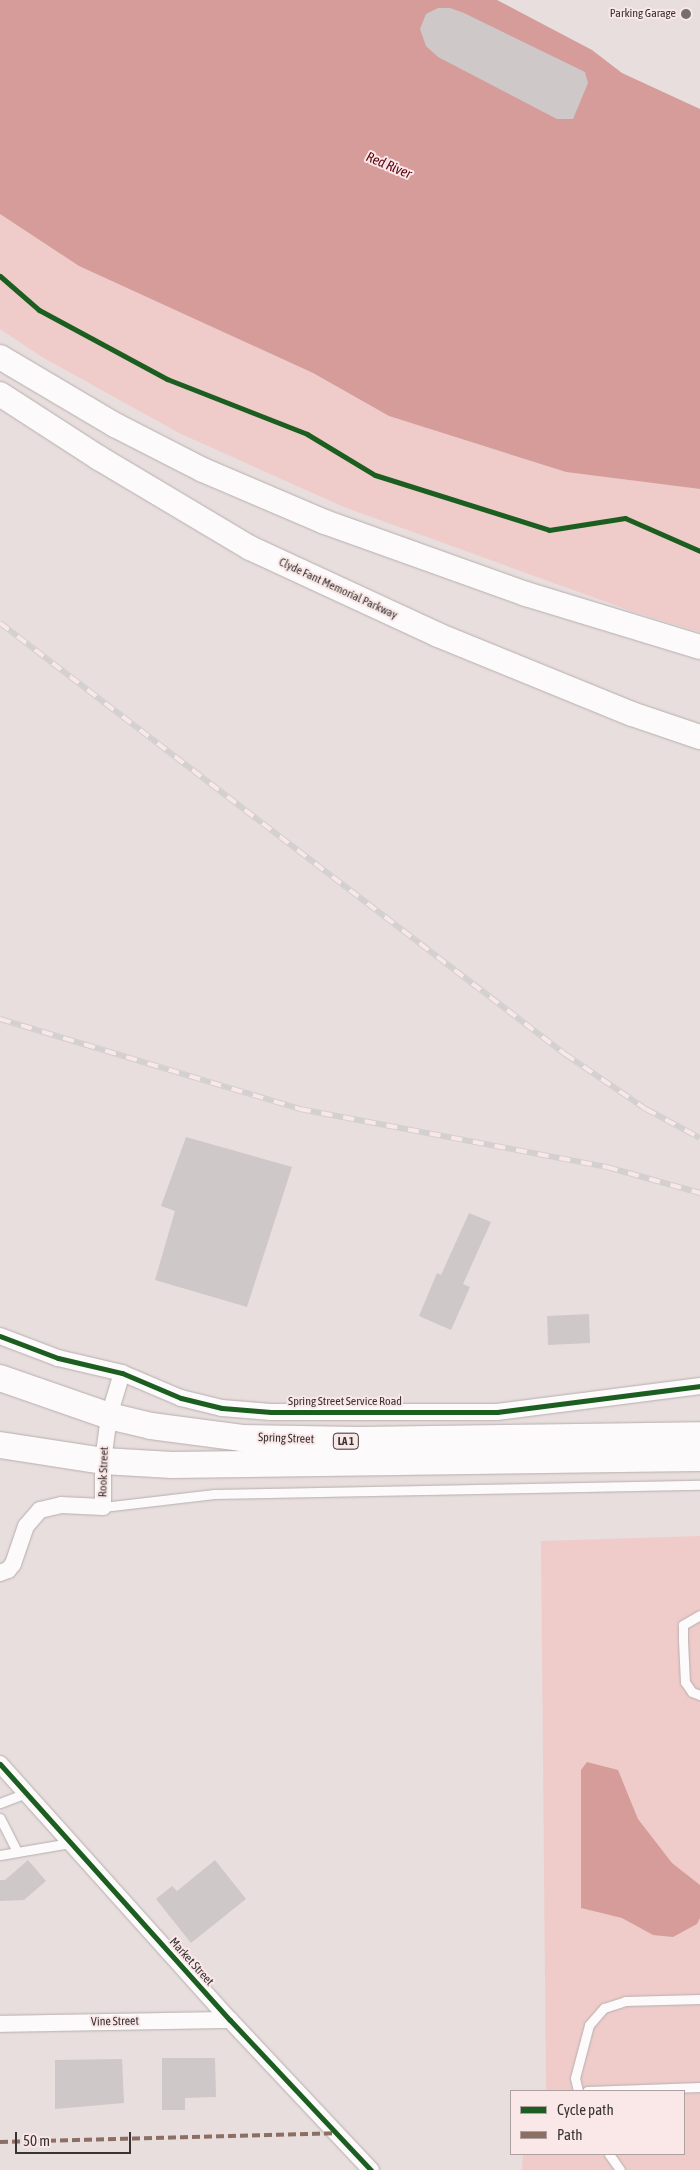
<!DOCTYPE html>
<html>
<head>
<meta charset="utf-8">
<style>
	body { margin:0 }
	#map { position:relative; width:700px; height:2170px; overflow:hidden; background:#e8dedd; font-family:"Asap Condensed",sans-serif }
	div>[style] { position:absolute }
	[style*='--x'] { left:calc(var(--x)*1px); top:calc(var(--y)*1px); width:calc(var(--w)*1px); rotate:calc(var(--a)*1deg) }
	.green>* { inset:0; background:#efccca }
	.water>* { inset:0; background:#d59c9a }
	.building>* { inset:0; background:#cfc8c8 }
	.roads { filter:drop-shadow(0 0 1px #b6afae) drop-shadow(0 0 1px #b6afae) }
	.lane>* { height:9px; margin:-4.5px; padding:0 4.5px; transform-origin:4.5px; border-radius:4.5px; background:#fcfafa }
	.street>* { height:16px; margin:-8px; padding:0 8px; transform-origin:8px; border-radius:8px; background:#fcfafa }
	.secondary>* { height:24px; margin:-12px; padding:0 12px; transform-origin:12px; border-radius:12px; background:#fcfafa }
	.primary>* { height:26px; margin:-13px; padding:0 13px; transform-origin:13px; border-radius:13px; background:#fcfafa }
	.rail>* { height:5.5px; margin-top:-2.75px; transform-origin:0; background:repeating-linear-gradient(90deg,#f9e8e7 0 11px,#d3d0cf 0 22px); box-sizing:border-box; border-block:1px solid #d3d0cf }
	.quiet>* { height:4px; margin-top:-2px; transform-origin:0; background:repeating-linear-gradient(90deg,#8d6e63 0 8px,transparent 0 12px) }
	.cycleway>* { height:5px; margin:-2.5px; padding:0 2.5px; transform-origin:2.5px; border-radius:2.5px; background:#1b5e20 }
	.dots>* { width:14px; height:14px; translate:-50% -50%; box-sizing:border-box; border:2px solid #f9e8e7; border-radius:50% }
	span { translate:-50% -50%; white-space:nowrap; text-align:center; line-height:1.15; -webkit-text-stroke:4px #f9e8e7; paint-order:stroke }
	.shield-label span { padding:1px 4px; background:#f9e8e7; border:1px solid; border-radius:4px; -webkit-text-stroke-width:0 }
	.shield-label { font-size:11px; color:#3a3333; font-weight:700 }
	.poi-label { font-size:12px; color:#3a3333 }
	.right { translate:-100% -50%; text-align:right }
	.street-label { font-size:12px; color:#3a3333 }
	.water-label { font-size:14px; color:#610010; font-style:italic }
	.legend { position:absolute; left:510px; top:2090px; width:175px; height:65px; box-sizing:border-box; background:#f9e8e7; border:1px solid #ada09f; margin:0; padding:6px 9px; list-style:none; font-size:15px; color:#3a3333 }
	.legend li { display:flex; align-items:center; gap:10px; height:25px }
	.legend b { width:25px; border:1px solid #ada09f }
	.scale { position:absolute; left:15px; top:2132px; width:116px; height:22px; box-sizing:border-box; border:2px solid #3a3333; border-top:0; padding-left:6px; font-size:15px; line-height:18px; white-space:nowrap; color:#3a3333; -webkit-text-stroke:4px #f9e8e7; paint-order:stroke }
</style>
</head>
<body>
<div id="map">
	<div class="green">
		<i style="clip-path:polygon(0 214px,79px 266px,313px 373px,389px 416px,566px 472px,700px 489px,700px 632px,634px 612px,344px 507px,181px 434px,42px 357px,0 329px)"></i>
		<i style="clip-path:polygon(700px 1536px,700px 2170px,522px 2170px,523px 2154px,684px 2154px,684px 2091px,546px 2091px,541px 1541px)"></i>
	</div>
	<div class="water">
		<i style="clip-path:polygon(0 0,497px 0,592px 50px,622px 73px,700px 109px,700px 489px,566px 472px,389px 416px,313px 373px,79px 266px,0 214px)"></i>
		<i style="clip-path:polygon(587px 1762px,618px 1770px,638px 1819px,672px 1863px,700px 1885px,700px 1918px,697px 1924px,673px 1937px,653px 1935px,622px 1918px,581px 1908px,581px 1770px)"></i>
	</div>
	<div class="building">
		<i style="clip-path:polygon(438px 8px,450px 8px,464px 13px,585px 72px,588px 83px,573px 119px,557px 119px,438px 57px,426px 46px,420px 29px,426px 14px)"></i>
		<i style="clip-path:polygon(186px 1137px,292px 1167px,247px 1307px,155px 1280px,175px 1211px,161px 1206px)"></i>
		<i style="clip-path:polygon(469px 1213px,491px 1222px,463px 1284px,470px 1287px,451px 1330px,419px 1316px,437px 1273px,441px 1275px)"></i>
		<i style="clip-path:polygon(589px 1314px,590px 1343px,548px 1345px,547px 1316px)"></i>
		<i style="clip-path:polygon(28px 1860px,46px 1881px,24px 1900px,0 1901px,0 1880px,5px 1880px)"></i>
		<i style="clip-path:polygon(215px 1860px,246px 1899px,191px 1943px,156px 1899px,172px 1886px,177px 1891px)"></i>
		<i style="clip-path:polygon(162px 2058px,215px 2058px,216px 2097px,185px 2098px,185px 2110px,162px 2110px)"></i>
		<i style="clip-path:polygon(122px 2059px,124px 2103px,55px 2109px,55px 2060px)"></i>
	</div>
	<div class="roads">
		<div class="lane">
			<i style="--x:103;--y:1507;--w:112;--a:-6.7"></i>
			<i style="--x:214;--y:1494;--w:486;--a:-1.1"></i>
			<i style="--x:700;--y:1615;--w:20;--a:150"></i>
			<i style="--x:683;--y:1625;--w:15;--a:90"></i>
			<i style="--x:683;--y:1640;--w:42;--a:87.3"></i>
			<i style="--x:685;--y:1682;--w:12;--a:55"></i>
			<i style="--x:692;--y:1692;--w:9;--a:21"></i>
			<i style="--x:0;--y:1803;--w:28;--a:-21"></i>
			<i style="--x:0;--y:1818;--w:38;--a:63"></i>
			<i style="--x:0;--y:1855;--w:71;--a:-9.7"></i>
			<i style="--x:578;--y:2091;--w:13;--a:-103"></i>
			<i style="--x:575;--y:2078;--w:55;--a:-75.2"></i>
			<i style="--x:589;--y:2025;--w:23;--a:-49"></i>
			<i style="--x:604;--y:2008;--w:22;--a:-18"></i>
			<i style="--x:625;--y:2001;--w:75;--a:-1.5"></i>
			<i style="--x:587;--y:2091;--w:113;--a:-2"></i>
			<i style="--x:609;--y:2154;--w:19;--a:55"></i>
		</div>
		<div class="street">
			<i style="--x:0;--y:1336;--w:62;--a:20.8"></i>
			<i style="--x:58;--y:1358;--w:66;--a:13.2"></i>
			<i style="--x:122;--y:1373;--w:64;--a:23"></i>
			<i style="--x:181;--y:1398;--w:42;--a:13.7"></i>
			<i style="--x:222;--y:1408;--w:49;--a:4.7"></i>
			<i style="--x:271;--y:1412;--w:226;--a:0"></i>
			<i style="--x:497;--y:1412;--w:205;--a:-7.3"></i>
			<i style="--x:0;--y:1573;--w:9;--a:-21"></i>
			<i style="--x:8;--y:1570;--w:8;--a:-50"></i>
			<i style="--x:13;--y:1564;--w:40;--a:-71.1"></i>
			<i style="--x:26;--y:1526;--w:21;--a:-49"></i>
			<i style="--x:40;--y:1510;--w:22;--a:-13"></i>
			<i style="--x:61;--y:1505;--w:42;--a:2.7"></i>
			<i style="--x:103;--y:1507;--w:46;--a:-90"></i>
			<i style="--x:103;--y:1461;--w:45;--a:-82.4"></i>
			<i style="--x:109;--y:1416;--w:45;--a:-73.2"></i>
			<i style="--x:0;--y:1764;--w:344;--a:48.1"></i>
			<i style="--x:230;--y:2020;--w:206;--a:46.8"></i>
			<i style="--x:0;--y:2024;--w:230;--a:-1"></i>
		</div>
		<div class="secondary">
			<i style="--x:0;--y:357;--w:134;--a:30.6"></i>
			<i style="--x:115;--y:425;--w:99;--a:27.1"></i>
			<i style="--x:203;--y:470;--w:133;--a:23.1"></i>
			<i style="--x:325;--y:522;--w:214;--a:19.7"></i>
			<i style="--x:526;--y:594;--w:182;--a:16.9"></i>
			<i style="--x:0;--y:394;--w:118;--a:32.9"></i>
			<i style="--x:99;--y:458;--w:176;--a:30.8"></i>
			<i style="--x:250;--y:548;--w:207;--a:24.8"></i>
			<i style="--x:438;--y:635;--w:209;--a:22.2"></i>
			<i style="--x:632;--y:714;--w:72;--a:18.7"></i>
		</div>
		<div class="primary">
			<i style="--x:0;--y:1378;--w:115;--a:19.2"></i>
			<i style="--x:109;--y:1416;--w:43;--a:13.4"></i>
			<i style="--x:151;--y:1426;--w:92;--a:7.5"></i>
			<i style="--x:242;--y:1438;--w:117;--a:1"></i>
			<i style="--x:359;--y:1440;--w:341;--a:-0.8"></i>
			<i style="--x:0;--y:1445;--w:104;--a:8.8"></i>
			<i style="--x:103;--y:1461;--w:69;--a:3.3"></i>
			<i style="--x:172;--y:1465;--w:528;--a:-0.76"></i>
		</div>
	</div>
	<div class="rail">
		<i style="--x:0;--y:623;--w:711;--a:37.34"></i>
		<i style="--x:565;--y:1054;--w:98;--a:34.2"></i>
		<i style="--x:646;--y:1109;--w:61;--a:28.2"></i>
		<i style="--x:0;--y:1019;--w:313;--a:16.7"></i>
		<i style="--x:300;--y:1109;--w:312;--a:10.7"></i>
		<i style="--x:607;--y:1167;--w:97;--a:15.6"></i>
	</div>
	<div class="quiet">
		<i style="--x:0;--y:2142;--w:336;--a:-1.5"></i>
	</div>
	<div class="cycleway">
		<i style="--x:0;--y:276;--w:52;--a:41.1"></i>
		<i style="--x:39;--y:310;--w:145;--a:28.3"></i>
		<i style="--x:167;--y:379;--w:150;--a:21.4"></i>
		<i style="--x:307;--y:434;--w:79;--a:31.1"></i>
		<i style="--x:375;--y:475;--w:182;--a:17.5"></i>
		<i style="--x:549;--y:530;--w:77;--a:-9"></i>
		<i style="--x:625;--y:518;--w:82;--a:23.7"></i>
		<i style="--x:0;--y:1336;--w:62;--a:20.8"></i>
		<i style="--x:58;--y:1358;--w:66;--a:13.2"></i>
		<i style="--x:122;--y:1373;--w:64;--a:23"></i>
		<i style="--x:181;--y:1398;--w:42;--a:13.7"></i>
		<i style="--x:222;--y:1408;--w:49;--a:4.7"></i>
		<i style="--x:271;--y:1412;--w:226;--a:0"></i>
		<i style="--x:497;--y:1412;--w:205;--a:-7.3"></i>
		<i style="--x:0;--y:1764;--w:344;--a:48.1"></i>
		<i style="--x:230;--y:2020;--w:206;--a:46.8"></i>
	</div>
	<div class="dots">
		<i style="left:686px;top:14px;background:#776f6e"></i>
	</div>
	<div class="shield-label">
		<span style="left:346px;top:1441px">LA 1</span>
	</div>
	<div class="poi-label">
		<span class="right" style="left:676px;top:14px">Parking Garage</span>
	</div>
	<div class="street-label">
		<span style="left:338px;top:589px;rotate:25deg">Clyde Fant Memorial Parkway</span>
		<span style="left:345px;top:1402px">Spring Street Service Road</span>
		<span style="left:286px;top:1439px;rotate:2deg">Spring Street</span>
		<span style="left:104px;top:1472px;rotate:-88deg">Rook Street</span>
		<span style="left:191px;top:1962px;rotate:48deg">Market Street</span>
		<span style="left:115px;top:2022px;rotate:-1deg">Vine Street</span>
	</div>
	<div class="water-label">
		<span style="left:389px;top:165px;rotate:23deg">Red River</span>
	</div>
	<ul class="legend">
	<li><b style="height:6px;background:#1b5e20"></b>Cycle path</li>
	<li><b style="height:6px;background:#8d6e63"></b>Path</li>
	</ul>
	<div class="scale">50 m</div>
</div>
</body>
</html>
